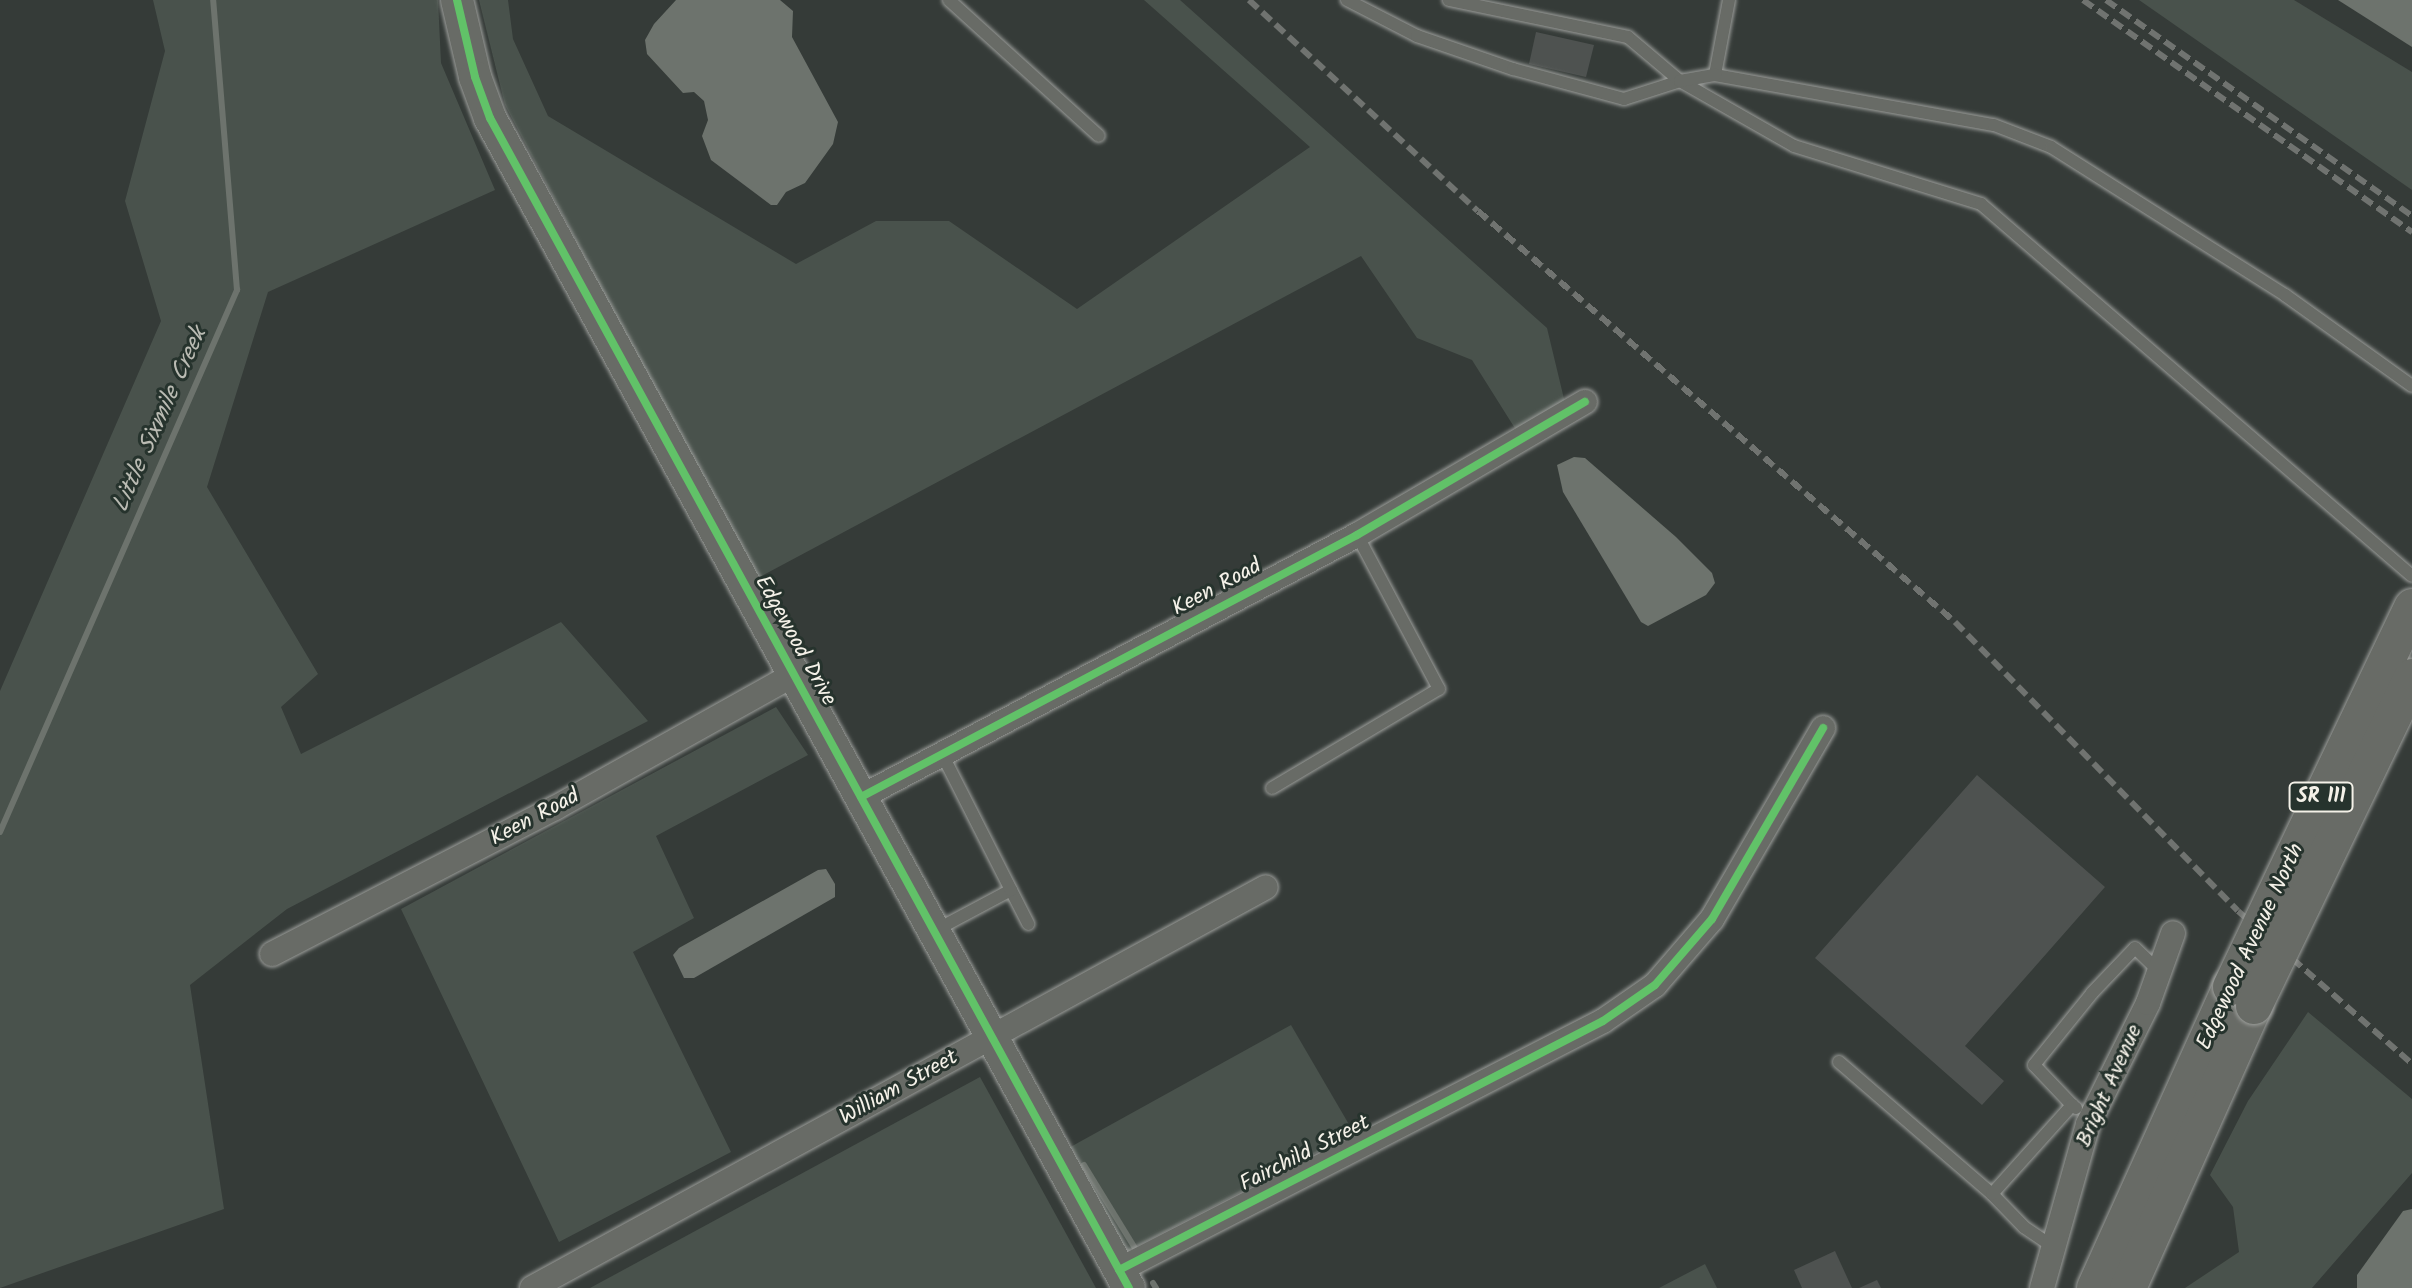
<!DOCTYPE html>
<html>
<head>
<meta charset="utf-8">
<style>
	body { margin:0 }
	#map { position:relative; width:2412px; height:1288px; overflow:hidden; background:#353b38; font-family:Kalam,sans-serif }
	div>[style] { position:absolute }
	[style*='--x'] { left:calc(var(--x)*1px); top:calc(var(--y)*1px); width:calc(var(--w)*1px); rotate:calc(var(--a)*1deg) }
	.green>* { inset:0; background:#49524c }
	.water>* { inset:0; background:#6d736d }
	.stream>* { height:6px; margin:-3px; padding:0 3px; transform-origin:3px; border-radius:3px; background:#6d736d }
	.building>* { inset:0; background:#4e5250 }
	.roads { filter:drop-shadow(0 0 2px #9c9e9b) drop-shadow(0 0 2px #9c9e9b) }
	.lane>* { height:12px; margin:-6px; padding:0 6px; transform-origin:6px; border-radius:6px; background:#686b66 }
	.street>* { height:24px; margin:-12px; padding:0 12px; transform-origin:12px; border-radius:12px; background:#686b66 }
	.secondary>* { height:32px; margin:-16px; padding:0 16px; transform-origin:16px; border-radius:16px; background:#686b66 }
	.primary>* { height:36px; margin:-18px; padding:0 18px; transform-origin:18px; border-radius:18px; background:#686b66 }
	.rail>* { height:6px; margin-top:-3px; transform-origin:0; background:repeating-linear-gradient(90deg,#707370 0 12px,transparent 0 18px) }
	.bridges { filter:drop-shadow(0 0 2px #9c9e9b) drop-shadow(0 0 2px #9c9e9b) }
	.primary-bridge>* { height:36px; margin:-18px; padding:0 18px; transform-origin:18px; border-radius:18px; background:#686b66 }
	.cycleway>* { height:8px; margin:-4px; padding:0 4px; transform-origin:4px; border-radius:4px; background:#61c268 }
	span { translate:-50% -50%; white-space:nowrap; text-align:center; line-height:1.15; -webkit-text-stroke:6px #26332d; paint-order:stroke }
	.shield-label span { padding:2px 6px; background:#26332d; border:2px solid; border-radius:6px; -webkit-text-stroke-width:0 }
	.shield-label { font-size:20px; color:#f4f1e8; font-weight:700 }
	.street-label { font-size:22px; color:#f4f1e8 }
	.water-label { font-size:24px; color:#babbb3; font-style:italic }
</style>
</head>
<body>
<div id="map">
	<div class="green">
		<i style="clip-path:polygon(153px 0,438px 0,441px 63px,495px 190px,268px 292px,207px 487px,318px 674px,281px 707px,301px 754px,561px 622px,648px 721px,287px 909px,190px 985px,224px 1209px,0 1288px,0 691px,161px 321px,125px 201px,165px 51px)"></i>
		<i style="clip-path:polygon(479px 0,508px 0,513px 39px,548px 116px,796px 264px,876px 221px,949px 221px,1077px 309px,1310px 147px,1144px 0,1180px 0,1547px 328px,1565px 403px,1516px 430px,1472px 360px,1417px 338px,1361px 256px,754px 580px,505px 105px)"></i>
		<i style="clip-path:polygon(2139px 0,2294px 0,2412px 72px,2412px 190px)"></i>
		<i style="clip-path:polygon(776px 707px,808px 755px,656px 836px,694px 918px,633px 952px,731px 1152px,559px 1242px,401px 909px)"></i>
		<i style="clip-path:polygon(2308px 1012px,2412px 1099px,2412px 1173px,2312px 1288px,2185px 1288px,2239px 1252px,2233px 1207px,2210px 1175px,2248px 1101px)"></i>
		<i style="clip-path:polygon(1291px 1025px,1354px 1133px,1122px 1254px,1065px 1150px)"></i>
		<i style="clip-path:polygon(980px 1077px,1096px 1288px,590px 1288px)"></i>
		<i style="clip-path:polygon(1705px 1264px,1717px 1288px,1659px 1288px)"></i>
	</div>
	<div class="water">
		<i style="clip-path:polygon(676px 0,780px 0,793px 11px,792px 37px,838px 122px,833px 144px,805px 183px,786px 192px,777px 205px,771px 205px,711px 160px,702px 136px,708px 120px,704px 101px,694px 92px,683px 93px,647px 54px,645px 40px,654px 24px)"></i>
		<i style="clip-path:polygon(2338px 0,2412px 0,2412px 47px)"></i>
		<i style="clip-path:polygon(1574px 457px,1585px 458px,1676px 537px,1712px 573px,1715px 583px,1706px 595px,1648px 626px,1641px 622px,1563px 492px,1557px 465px)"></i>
		<i style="clip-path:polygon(826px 869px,835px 884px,835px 897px,694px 978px,684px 978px,673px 955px,679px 948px,818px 870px)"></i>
		<i style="clip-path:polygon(2412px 1209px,2412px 1288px,2357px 1288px,2357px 1275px,2403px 1211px)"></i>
	</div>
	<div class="stream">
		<i style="--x:0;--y:832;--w:592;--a:-66.38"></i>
		<i style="--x:237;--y:290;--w:291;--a:-94.7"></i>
		<i style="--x:1084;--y:1165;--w:100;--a:58.5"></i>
		<i style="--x:1153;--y:1283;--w:6;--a:59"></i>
	</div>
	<div class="building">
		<i style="clip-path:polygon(1536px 32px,1594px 45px,1586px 77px,1529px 64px)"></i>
		<i style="clip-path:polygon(1977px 775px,2105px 887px,1965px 1046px,2004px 1081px,1982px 1105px,1815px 958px)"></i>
		<i style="clip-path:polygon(1835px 1251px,1852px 1288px,1802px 1288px,1794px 1270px)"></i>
		<i style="clip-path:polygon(1877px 1280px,1881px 1288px,1859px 1288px)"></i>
	</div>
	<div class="roads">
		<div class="lane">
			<i style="--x:949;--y:0;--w:202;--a:42.2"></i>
			<i style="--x:1347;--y:0;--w:79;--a:27.2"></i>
			<i style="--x:1417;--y:36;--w:102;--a:19"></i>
			<i style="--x:1513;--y:69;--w:115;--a:15.1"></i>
			<i style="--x:1624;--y:99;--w:59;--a:-17.8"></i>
			<i style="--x:1680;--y:81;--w:68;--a:-139.8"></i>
			<i style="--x:1628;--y:37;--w:183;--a:-168.3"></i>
			<i style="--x:1729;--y:0;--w:76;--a:100.6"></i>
			<i style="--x:1715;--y:75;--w:283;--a:10.2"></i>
			<i style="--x:1994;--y:125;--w:61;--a:21.1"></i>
			<i style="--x:2051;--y:147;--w:277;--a:32.3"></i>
			<i style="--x:2285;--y:295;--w:156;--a:35.6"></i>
			<i style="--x:1680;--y:81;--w:131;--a:29.7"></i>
			<i style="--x:1794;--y:146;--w:196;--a:17.2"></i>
			<i style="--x:1981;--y:204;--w:569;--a:40.8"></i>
			<i style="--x:1680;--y:81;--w:36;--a:-10"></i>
			<i style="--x:1272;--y:788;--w:194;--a:-30.7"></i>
			<i style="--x:1439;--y:689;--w:174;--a:-118"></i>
			<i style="--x:1011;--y:890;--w:38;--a:63"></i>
			<i style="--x:936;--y:930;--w:85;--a:-28.1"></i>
			<i style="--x:1011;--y:890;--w:153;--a:-116.9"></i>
			<i style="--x:1839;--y:1062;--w:202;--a:40.8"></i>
			<i style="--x:2072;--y:1105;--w:55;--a:-133.5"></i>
			<i style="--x:2034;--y:1065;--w:92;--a:-51.1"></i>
			<i style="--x:2092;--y:993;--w:62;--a:-46.3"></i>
			<i style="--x:2135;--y:948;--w:33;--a:44"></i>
			<i style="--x:2052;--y:1246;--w:34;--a:-146"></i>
			<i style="--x:2024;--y:1227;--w:46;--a:-134.1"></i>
			<i style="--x:1992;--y:1194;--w:120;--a:-48"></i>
			<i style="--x:2072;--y:1105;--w:5;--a:37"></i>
		</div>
		<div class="street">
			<i style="--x:861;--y:797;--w:561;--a:-27.84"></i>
			<i style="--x:1357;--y:535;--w:264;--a:-30.3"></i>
			<i style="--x:272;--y:954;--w:318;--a:-27.3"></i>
			<i style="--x:555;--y:808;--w:273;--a:-29.2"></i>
			<i style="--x:1119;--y:1270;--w:544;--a:-27.22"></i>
			<i style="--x:1603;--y:1021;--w:63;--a:-34.7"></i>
			<i style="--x:1655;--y:985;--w:87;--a:-49.2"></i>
			<i style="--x:1712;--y:919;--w:221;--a:-59.8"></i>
			<i style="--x:532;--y:1288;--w:836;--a:-28.65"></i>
			<i style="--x:2042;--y:1288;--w:170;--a:-74.3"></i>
			<i style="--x:2088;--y:1124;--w:135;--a:-63.6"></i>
			<i style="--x:2148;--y:1003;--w:74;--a:-70.3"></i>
		</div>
		<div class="secondary">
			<i style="--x:457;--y:0;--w:79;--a:76.8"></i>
			<i style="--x:475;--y:77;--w:44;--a:69.9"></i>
			<i style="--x:490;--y:118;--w:1333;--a:61.36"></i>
		</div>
		<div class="primary">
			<i style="--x:2095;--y:1288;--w:330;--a:-65.7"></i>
			<i style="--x:2128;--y:1288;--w:309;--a:-65.9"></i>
		</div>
	</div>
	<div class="rail">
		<i style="--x:1249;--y:0;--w:311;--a:42.7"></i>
		<i style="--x:1478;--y:211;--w:630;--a:40.75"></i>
		<i style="--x:1955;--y:622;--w:404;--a:45.6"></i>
		<i style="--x:2238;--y:911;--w:232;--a:41.3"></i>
		<i style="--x:2083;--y:0;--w:403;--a:35.2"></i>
		<i style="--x:2106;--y:0;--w:375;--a:35.2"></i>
	</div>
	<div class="bridges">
		<div class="primary-bridge">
			<i style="--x:2231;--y:987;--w:421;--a:-64.5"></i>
			<i style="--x:2254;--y:1006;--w:365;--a:-64.3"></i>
		</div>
	</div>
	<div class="cycleway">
		<i style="--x:457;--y:0;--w:79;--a:76.8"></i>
		<i style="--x:475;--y:77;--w:44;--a:69.9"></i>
		<i style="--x:490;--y:118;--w:1333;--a:61.36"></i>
		<i style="--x:861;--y:797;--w:561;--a:-27.84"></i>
		<i style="--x:1357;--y:535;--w:264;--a:-30.3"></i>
		<i style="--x:1119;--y:1270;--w:544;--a:-27.22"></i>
		<i style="--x:1603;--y:1021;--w:63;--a:-34.7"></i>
		<i style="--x:1655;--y:985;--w:87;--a:-49.2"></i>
		<i style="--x:1712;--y:919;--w:221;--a:-59.8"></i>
	</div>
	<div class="shield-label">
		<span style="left:2321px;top:797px">SR 111</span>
	</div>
	<div class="street-label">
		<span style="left:1217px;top:588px;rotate:-28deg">Keen Road</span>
		<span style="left:795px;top:641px;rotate:61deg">Edgewood Drive</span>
		<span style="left:535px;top:818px;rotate:-28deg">Keen Road</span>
		<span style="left:2251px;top:947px;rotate:-65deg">Edgewood Avenue North</span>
		<span style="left:2110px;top:1086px;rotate:-66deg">Bright Avenue</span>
		<span style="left:899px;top:1088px;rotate:-29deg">William Street</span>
		<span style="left:1305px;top:1154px;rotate:-27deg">Fairchild Street</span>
	</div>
	<div class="water-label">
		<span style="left:160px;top:420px;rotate:-66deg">Little Sixmile Creek</span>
	</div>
</div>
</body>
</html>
